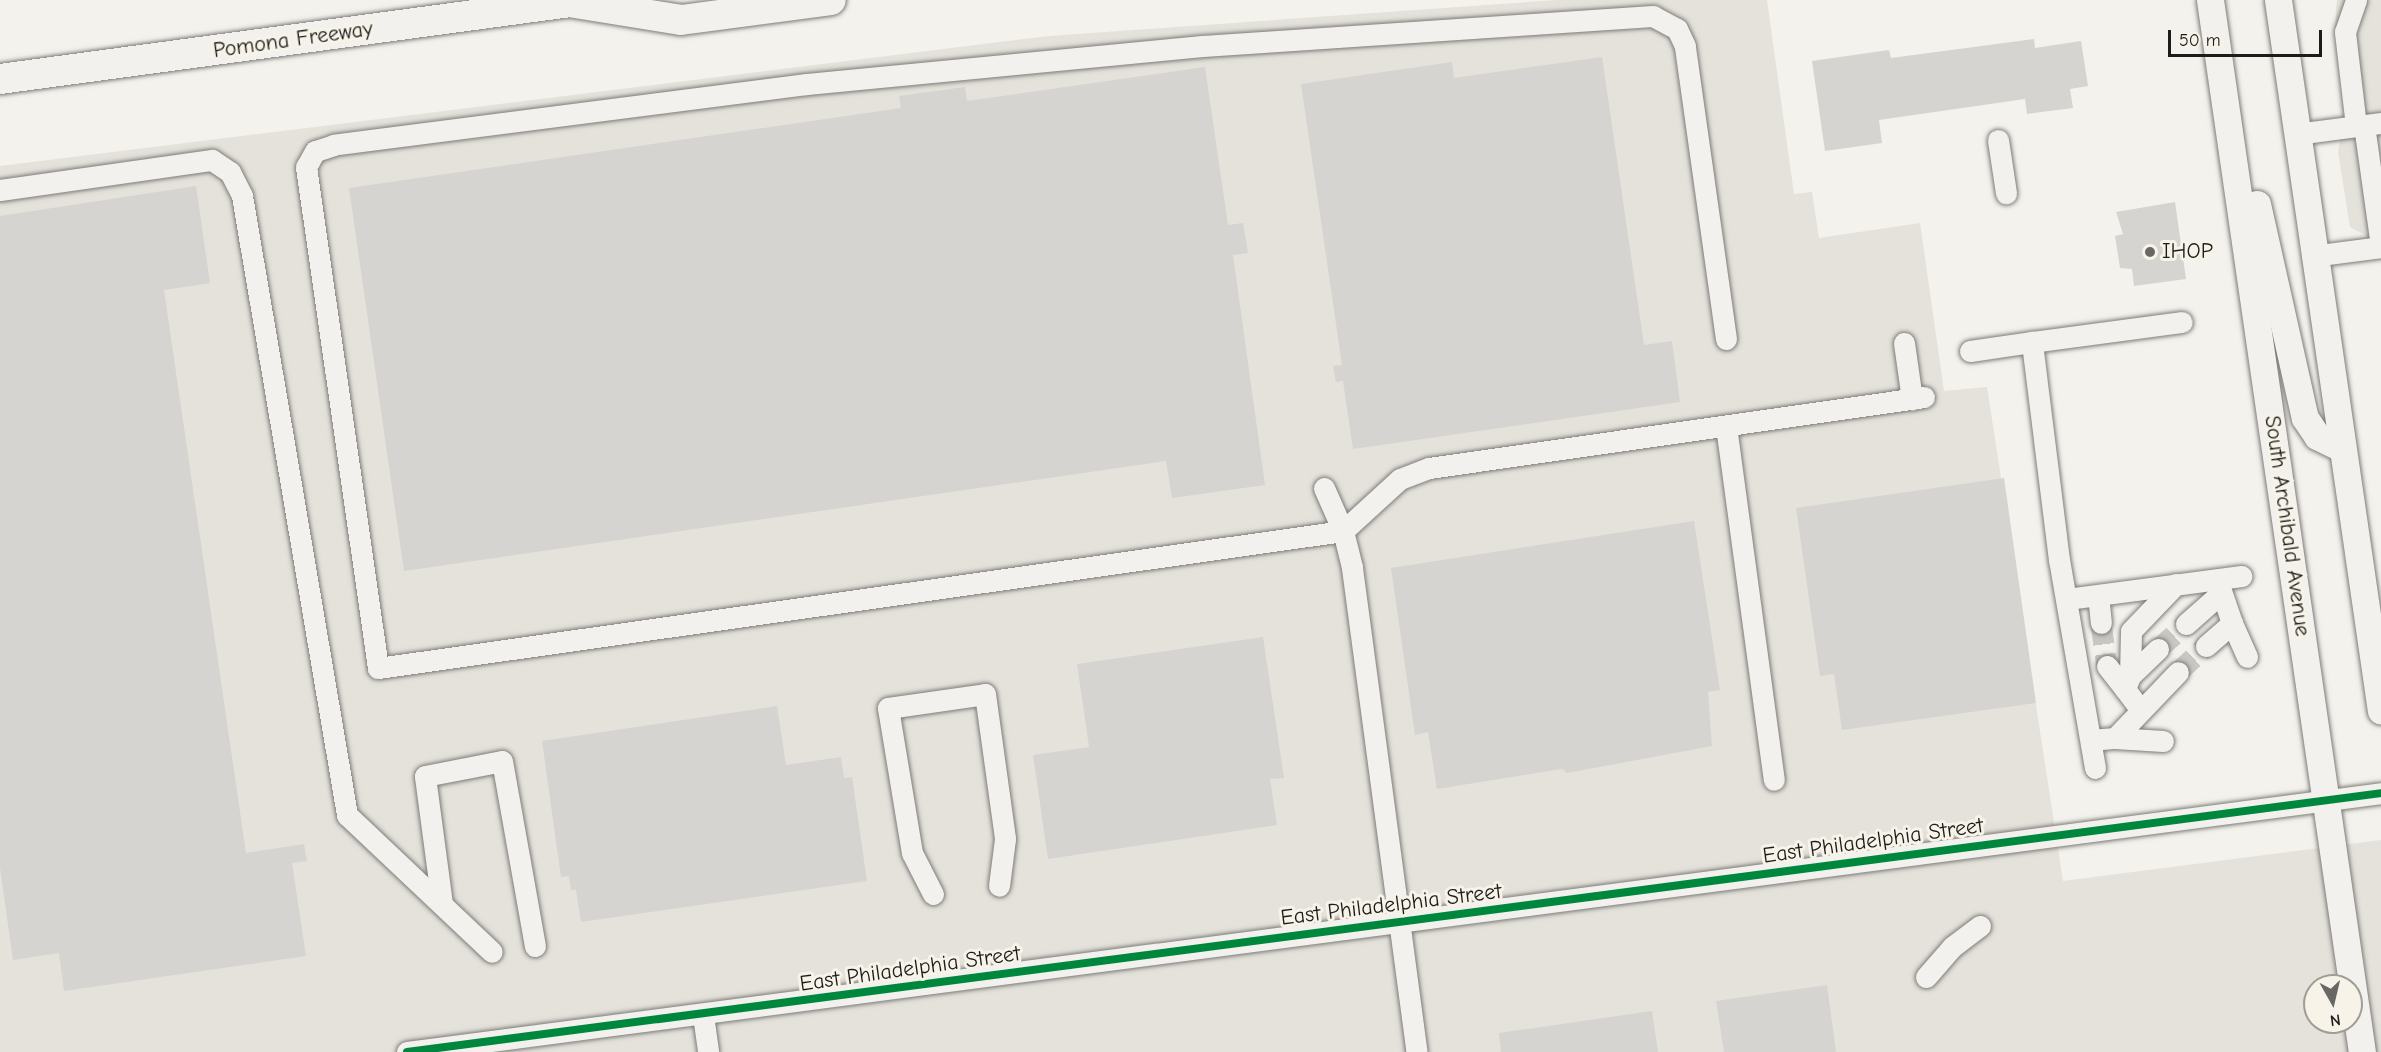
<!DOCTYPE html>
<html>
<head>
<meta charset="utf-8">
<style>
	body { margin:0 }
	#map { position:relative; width:2381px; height:1052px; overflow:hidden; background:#f4f2ec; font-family:"Comic Neue",sans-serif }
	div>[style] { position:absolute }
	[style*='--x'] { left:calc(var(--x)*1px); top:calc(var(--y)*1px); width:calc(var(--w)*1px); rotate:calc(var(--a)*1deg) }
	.built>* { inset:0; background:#e4e2da }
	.building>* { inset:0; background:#d5d4d0 }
	.minor-tunnel>* { height:21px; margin-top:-10.5px; transform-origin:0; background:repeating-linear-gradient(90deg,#c9c7c2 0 21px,transparent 0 31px) }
	.roads { filter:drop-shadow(0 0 2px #7d7c7a) drop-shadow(0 0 2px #7d7c7a) }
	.minor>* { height:21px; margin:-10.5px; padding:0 10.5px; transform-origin:10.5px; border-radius:10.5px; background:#f2f1ed }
	.major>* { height:27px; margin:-13.5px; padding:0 13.5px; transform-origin:13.5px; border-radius:13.5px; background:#f2f1ed }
	.highway>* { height:30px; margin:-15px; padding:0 15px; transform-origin:15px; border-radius:15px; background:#f2f1ed }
	.cycleway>* { height:8px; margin:-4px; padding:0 4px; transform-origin:4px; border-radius:4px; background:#00873e }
	.dots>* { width:16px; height:16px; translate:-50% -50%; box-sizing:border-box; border:3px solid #f7f3e8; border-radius:50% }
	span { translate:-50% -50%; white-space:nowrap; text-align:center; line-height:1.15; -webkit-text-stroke:6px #f7f3e8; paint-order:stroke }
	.street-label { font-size:22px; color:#1c1c1c }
	.poi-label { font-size:22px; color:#1c1c1c }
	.left { translate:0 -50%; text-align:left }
	.north { position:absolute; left:2303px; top:974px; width:60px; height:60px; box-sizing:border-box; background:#f7f3e8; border:2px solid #9f9d96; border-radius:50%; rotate:172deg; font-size:16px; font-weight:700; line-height:24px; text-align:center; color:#1c1c1c }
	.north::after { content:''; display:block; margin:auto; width:21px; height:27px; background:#686765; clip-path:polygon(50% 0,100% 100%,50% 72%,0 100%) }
	.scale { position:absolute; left:2168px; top:30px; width:154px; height:27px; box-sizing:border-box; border:3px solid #1c1c1c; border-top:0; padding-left:8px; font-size:18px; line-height:21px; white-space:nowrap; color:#1c1c1c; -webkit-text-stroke:4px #f7f3e8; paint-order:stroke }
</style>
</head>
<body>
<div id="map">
	<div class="built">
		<i style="clip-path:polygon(evenodd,1556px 0,1767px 0,1794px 194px,1812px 192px,1819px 238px,1920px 223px,1944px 391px,1987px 387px,2063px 881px,2381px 840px,2381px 1052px,0 1052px,0 166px,1049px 36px,1556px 0,2315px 986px,2351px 986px,2351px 1022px,2315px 1022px,2315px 986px)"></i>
		<i style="clip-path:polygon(2337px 0,2381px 0,2381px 236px,2370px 238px,2350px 227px,2338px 152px,2345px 107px,2335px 26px)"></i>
	</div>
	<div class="building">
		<i style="clip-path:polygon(2034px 39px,2035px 48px,2081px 41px,2088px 86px,2070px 89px,2073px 108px,2027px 114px,2025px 99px,1879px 120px,1882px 143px,1825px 151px,1812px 61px,1889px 50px,1891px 58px)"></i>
		<i style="clip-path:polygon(1602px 57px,1644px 345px,1672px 341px,1680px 402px,1353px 449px,1343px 381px,1336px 382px,1333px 366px,1342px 365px,1301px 84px,1452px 62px,1454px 78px)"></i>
		<i style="clip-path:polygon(1205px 67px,1228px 225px,1243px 223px,1248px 253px,1233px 255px,1265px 485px,1172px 498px,1166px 461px,404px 571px,349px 188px,901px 108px,899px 96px,965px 87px,967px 101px)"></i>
		<i style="clip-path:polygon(196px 186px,210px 283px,164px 290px,246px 853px,304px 844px,307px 861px,292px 863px,306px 956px,64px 991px,59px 953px,13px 960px,0 868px,0 216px)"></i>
		<i style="clip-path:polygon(2175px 202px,2186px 279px,2134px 286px,2132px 269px,2120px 268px,2115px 236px,2123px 234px,2116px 212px)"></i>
		<i style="clip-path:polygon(2004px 478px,2036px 703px,1842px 730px,1834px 674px,1820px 676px,1796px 508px)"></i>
		<i style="clip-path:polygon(1694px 521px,1720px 690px,1708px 692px,1712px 746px,1567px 773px,1562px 769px,1437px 789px,1428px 732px,1415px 735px,1391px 568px)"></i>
		<i style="clip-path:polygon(1263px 637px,1284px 778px,1270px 779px,1277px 825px,1048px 859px,1033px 755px,1089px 747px,1077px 664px)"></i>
		<i style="clip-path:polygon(777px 706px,786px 765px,841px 757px,844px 778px,852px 777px,867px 881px,581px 922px,576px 890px,571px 890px,569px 876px,561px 877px,542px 741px)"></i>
		<i style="clip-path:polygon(1827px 985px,1836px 1052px,1724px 1052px,1716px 1001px)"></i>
		<i style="clip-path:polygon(1652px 1011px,1658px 1052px,1501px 1052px,1499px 1033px)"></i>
	</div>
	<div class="minor-tunnel">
		<i style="--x:2101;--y:623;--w:43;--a:82.1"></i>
		<i style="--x:2158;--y:649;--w:38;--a:-42"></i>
		<i style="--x:2178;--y:672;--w:38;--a:-43"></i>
	</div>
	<div class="roads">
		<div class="minor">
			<i style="--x:2364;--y:125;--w:122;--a:82"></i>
			<i style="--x:2356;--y:126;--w:95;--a:-96.7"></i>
			<i style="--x:2345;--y:32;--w:34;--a:-71"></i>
			<i style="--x:2296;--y:134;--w:86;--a:-7.4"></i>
			<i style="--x:1998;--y:140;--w:54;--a:81.4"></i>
			<i style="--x:0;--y:190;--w:214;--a:-8.1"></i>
			<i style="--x:212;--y:160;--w:22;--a:34"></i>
			<i style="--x:230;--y:172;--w:27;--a:63"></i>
			<i style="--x:242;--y:196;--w:628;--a:80.37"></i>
			<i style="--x:347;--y:815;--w:199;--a:43.4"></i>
			<i style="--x:2312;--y:256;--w:70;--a:-7.4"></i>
			<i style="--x:1726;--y:339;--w:296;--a:-98"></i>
			<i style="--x:1685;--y:46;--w:19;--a:-115"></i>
			<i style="--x:1677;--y:29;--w:27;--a:-152"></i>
			<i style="--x:1653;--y:16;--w:452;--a:176.2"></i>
			<i style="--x:1202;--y:46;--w:397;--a:174.5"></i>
			<i style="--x:807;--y:84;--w:477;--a:172.7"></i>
			<i style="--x:334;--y:145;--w:20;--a:162"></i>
			<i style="--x:315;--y:151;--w:18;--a:119"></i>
			<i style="--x:306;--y:167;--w:506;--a:81.82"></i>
			<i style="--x:378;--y:668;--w:975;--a:-8.08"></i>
			<i style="--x:1343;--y:531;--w:77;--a:-42.4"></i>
			<i style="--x:1400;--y:479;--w:31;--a:-21"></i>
			<i style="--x:1429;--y:468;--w:500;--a:-8.16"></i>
			<i style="--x:1904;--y:343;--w:57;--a:81.9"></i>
			<i style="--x:1970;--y:351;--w:63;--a:-8.3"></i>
			<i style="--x:1726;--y:426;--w:357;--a:82.3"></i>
			<i style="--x:1324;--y:488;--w:47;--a:66.2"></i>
			<i style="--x:1343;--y:531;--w:38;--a:76"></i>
			<i style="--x:1352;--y:568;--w:488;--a:82.4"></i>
			<i style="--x:2098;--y:595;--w:28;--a:84"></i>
			<i style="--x:2067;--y:599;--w:176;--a:-7.5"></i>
			<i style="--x:2232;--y:623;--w:37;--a:66"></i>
			<i style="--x:2186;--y:624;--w:45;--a:-41.4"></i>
			<i style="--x:2206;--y:646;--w:35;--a:-41"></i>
			<i style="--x:2232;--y:623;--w:46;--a:-108.8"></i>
			<i style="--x:2107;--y:666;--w:29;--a:52"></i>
			<i style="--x:2130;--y:676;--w:39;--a:-44"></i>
			<i style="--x:2140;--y:709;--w:25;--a:-127"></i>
			<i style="--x:2125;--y:689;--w:14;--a:-69"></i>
			<i style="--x:2130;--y:676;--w:45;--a:-88.7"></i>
			<i style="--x:2131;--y:631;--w:65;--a:-46.2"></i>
			<i style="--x:2115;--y:738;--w:48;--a:3.6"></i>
			<i style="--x:2091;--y:740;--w:24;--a:-5"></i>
			<i style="--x:2115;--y:738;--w:91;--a:-46.3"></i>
			<i style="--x:2095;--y:768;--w:211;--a:-99.8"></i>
			<i style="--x:2059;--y:560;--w:220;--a:-97.1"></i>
			<i style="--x:2032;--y:342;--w:151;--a:-7.6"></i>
			<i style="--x:933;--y:894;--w:46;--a:-117.1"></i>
			<i style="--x:912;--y:853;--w:147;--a:-99.4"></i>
			<i style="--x:888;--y:708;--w:98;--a:-8.2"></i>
			<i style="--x:985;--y:694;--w:146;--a:82.1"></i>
			<i style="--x:1005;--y:839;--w:47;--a:97.3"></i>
			<i style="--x:442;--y:904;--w:129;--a:-97.6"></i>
			<i style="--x:425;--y:776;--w:78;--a:-11"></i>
			<i style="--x:502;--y:761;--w:188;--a:79.9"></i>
			<i style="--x:1926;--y:977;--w:40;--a:-49"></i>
			<i style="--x:1952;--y:947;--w:35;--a:-37"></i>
			<i style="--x:703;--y:1015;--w:37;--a:82"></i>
			<i style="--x:407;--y:1052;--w:1991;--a:-7.47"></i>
		</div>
		<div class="major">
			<i style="--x:2210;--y:0;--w:1063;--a:81.78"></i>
			<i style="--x:2278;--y:0;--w:718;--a:81.76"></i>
			<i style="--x:2257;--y:204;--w:219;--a:77.4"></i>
			<i style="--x:2305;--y:418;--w:22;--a:56"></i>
			<i style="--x:2317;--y:436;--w:28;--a:26"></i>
		</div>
		<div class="highway">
			<i style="--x:569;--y:2;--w:113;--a:9.1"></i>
			<i style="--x:681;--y:20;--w:151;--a:-7.6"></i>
			<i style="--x:0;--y:79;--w:590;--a:-7.69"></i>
		</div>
	</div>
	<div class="cycleway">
		<i style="--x:407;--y:1052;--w:1991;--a:-7.47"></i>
	</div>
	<div class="dots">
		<i style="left:2150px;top:252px;background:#686765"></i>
	</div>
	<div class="street-label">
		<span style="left:293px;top:40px;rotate:-8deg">Pomona Freeway</span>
		<span style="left:2287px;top:526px;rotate:82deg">South Archibald Avenue</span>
		<span style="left:1873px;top:841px;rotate:-8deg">East Philadelphia Street</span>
		<span style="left:1391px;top:905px;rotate:-7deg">East Philadelphia Street</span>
		<span style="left:910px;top:969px;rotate:-8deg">East Philadelphia Street</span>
	</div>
	<div class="poi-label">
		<span class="left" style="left:2162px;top:252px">IHOP</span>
	</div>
	<div class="north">N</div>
	<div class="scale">50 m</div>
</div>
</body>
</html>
